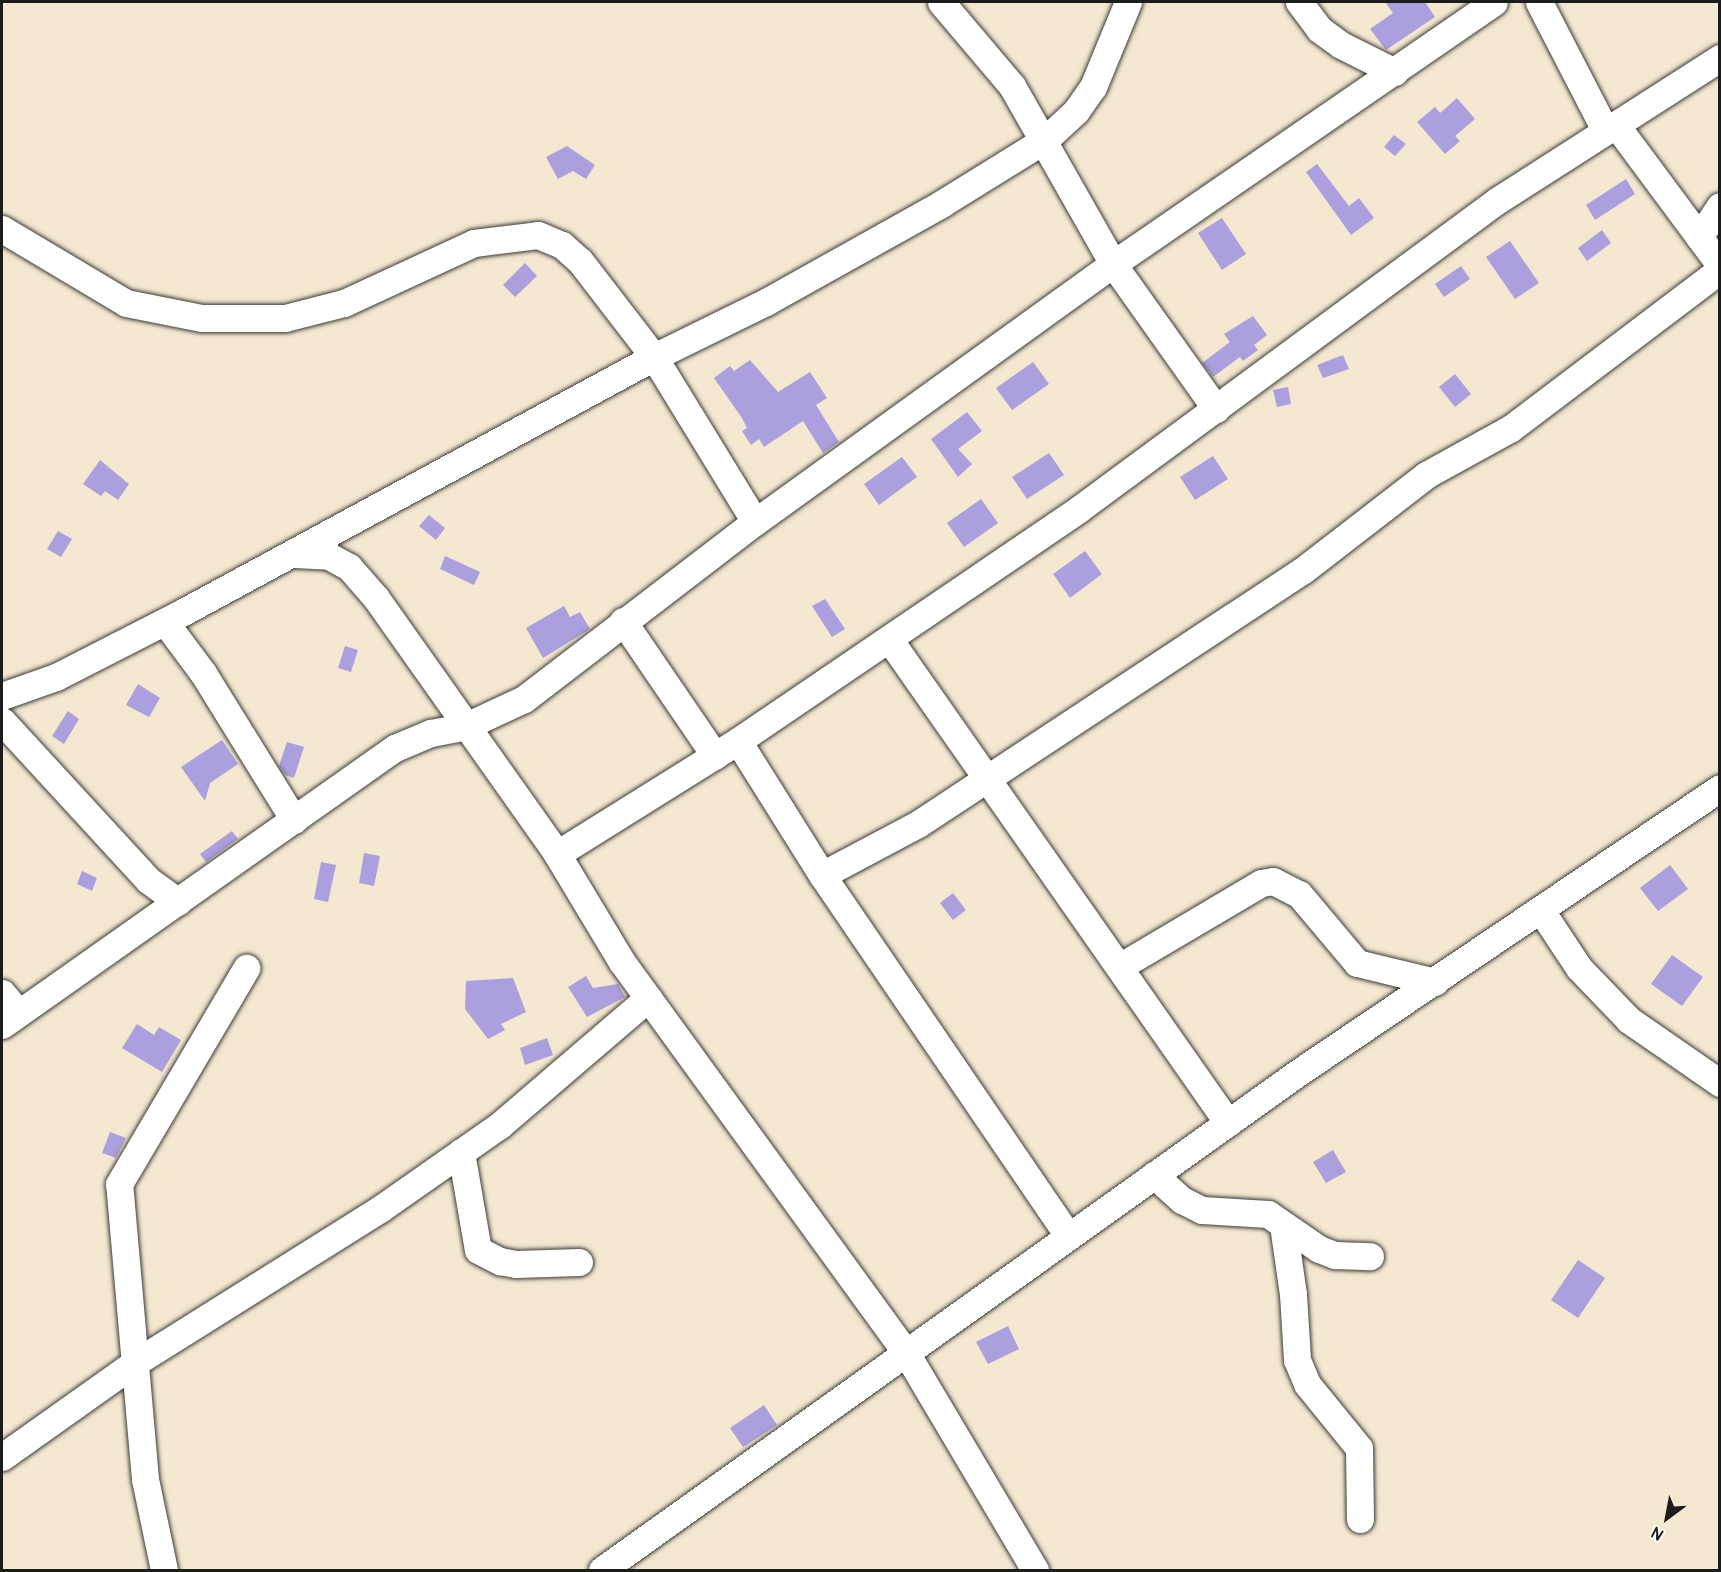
<!DOCTYPE html>
<html>
<head>
<meta charset="utf-8">
<style>
	body { margin:0 }
	#map { position:relative; width:1721px; height:1572px; overflow:hidden; background:#f4e8d1; font-family:Pangolin,sans-serif }
	div>[style] { position:absolute }
	[style*='--x'] { left:calc(var(--x)*1px); top:calc(var(--y)*1px); width:calc(var(--w)*1px); rotate:calc(var(--a)*1deg) }
	.building>* { inset:0; background:#ab9fdd }
	.roads { filter:drop-shadow(0 0 2px #3c3b37) drop-shadow(0 0 2px #3c3b37) }
	.minor>* { height:27px; margin:-13.5px; padding:0 13.5px; transform-origin:13.5px; border-radius:13.5px; background:#fff }
	span { translate:-50% -50%; white-space:nowrap; text-align:center; line-height:1.15; -webkit-text-stroke:6px #fdfcf7; paint-order:stroke }
	.frame { position:absolute; inset:0; border:3px solid #1c1c1c; pointer-events:none }
	.north { position:absolute; left:1637px; top:1488px; width:60px; height:60px; -webkit-text-stroke:4px #fdfcf7; paint-order:stroke; rotate:212deg; font-size:16px; font-weight:700; line-height:24px; text-align:center; color:#1c1c1c }
	.north::after { content:''; display:block; margin:auto; width:21px; height:27px; background:#1c1c1c; clip-path:polygon(50% 0,100% 100%,50% 72%,0 100%) }
</style>
</head>
<body>
<div id="map">
	<div class="building">
		<i style="clip-path:polygon(1385px 2px,1425px 2px,1435px 17px,1386px 50px,1370px 29px,1393px 13px)"></i>
		<i style="clip-path:polygon(1457px 98px,1475px 119px,1455px 136px,1460px 141px,1445px 154px,1417px 122px,1435px 107px,1440px 113px)"></i>
		<i style="clip-path:polygon(1394px 135px,1406px 144px,1395px 156px,1384px 147px)"></i>
		<i style="clip-path:polygon(567px 146px,595px 165px,586px 179px,573px 171px,558px 179px,546px 157px)"></i>
		<i style="clip-path:polygon(1317px 164px,1349px 206px,1359px 198px,1374px 218px,1351px 235px,1306px 172px)"></i>
		<i style="clip-path:polygon(1626px 179px,1635px 194px,1595px 220px,1586px 205px)"></i>
		<i style="clip-path:polygon(1222px 218px,1246px 254px,1222px 270px,1198px 233px)"></i>
		<i style="clip-path:polygon(1602px 230px,1611px 243px,1587px 261px,1578px 248px)"></i>
		<i style="clip-path:polygon(1510px 241px,1539px 283px,1515px 299px,1486px 257px)"></i>
		<i style="clip-path:polygon(525px 263px,537px 276px,515px 297px,503px 285px)"></i>
		<i style="clip-path:polygon(1461px 266px,1470px 279px,1444px 297px,1435px 284px)"></i>
		<i style="clip-path:polygon(1253px 316px,1267px 335px,1254px 345px,1258px 350px,1243px 361px,1240px 357px,1213px 377px,1202px 363px,1230px 342px,1224px 334px)"></i>
		<i style="clip-path:polygon(1343px 355px,1349px 369px,1323px 378px,1317px 365px)"></i>
		<i style="clip-path:polygon(750px 360px,778px 392px,810px 372px,827px 398px,816px 405px,839px 442px,823px 453px,803px 421px,764px 447px,759px 439px,751px 445px,742px 431px,747px 428px,742px 418px,714px 378px,730px 366px,734px 371px)"></i>
		<i style="clip-path:polygon(1033px 362px,1049px 384px,1012px 410px,996px 388px)"></i>
		<i style="clip-path:polygon(1455px 374px,1471px 394px,1455px 407px,1439px 387px)"></i>
		<i style="clip-path:polygon(1288px 387px,1291px 404px,1277px 407px,1273px 390px)"></i>
		<i style="clip-path:polygon(967px 412px,982px 431px,958px 449px,972px 464px,958px 477px,931px 439px)"></i>
		<i style="clip-path:polygon(1049px 453px,1064px 475px,1027px 499px,1012px 477px)"></i>
		<i style="clip-path:polygon(1213px 456px,1228px 479px,1195px 500px,1180px 477px)"></i>
		<i style="clip-path:polygon(902px 457px,917px 477px,879px 505px,864px 484px)"></i>
		<i style="clip-path:polygon(100px 460px,129px 484px,118px 500px,105px 491px,101px 496px,83px 484px)"></i>
		<i style="clip-path:polygon(981px 499px,998px 523px,964px 547px,947px 523px)"></i>
		<i style="clip-path:polygon(429px 515px,445px 528px,436px 540px,419px 526px)"></i>
		<i style="clip-path:polygon(58px 531px,72px 539px,61px 557px,47px 549px)"></i>
		<i style="clip-path:polygon(1085px 551px,1102px 574px,1070px 598px,1053px 574px)"></i>
		<i style="clip-path:polygon(445px 556px,480px 572px,474px 585px,440px 569px)"></i>
		<i style="clip-path:polygon(825px 599px,845px 629px,832px 637px,812px 606px)"></i>
		<i style="clip-path:polygon(564px 606px,570px 617px,580px 612px,590px 629px,543px 658px,526px 628px)"></i>
		<i style="clip-path:polygon(345px 646px,358px 650px,351px 672px,338px 668px)"></i>
		<i style="clip-path:polygon(138px 684px,160px 698px,149px 717px,126px 705px)"></i>
		<i style="clip-path:polygon(68px 711px,79px 719px,64px 744px,52px 736px)"></i>
		<i style="clip-path:polygon(222px 740px,238px 764px,210px 783px,205px 801px,181px 767px)"></i>
		<i style="clip-path:polygon(287px 742px,304px 747px,294px 778px,285px 775px,279px 766px)"></i>
		<i style="clip-path:polygon(232px 831px,238px 839px,206px 862px,200px 854px)"></i>
		<i style="clip-path:polygon(364px 853px,380px 856px,374px 886px,359px 883px)"></i>
		<i style="clip-path:polygon(321px 862px,336px 865px,328px 902px,314px 899px)"></i>
		<i style="clip-path:polygon(1670px 865px,1688px 889px,1658px 911px,1640px 888px)"></i>
		<i style="clip-path:polygon(82px 871px,97px 878px,92px 891px,77px 884px)"></i>
		<i style="clip-path:polygon(953px 893px,966px 910px,953px 920px,940px 903px)"></i>
		<i style="clip-path:polygon(1672px 955px,1703px 977px,1682px 1006px,1651px 984px)"></i>
		<i style="clip-path:polygon(586px 976px,593px 988px,618px 984px,625px 997px,587px 1017px,568px 987px)"></i>
		<i style="clip-path:polygon(513px 978px,526px 1012px,501px 1024px,505px 1030px,488px 1039px,465px 1009px,466px 981px)"></i>
		<i style="clip-path:polygon(137px 1024px,154px 1035px,159px 1027px,181px 1040px,162px 1072px,122px 1048px)"></i>
		<i style="clip-path:polygon(547px 1038px,553px 1055px,525px 1065px,520px 1048px)"></i>
		<i style="clip-path:polygon(110px 1132px,126px 1138px,116px 1158px,102px 1153px)"></i>
		<i style="clip-path:polygon(1333px 1150px,1346px 1172px,1326px 1183px,1313px 1162px)"></i>
		<i style="clip-path:polygon(1578px 1260px,1605px 1278px,1578px 1318px,1551px 1300px)"></i>
		<i style="clip-path:polygon(1008px 1326px,1019px 1349px,988px 1364px,976px 1342px)"></i>
		<i style="clip-path:polygon(764px 1405px,777px 1425px,743px 1447px,730px 1428px)"></i>
	</div>
	<div class="roads">
		<div class="minor">
			<i style="--x:941;--y:2;--w:110;--a:49.8"></i>
			<i style="--x:1012;--y:86;--w:205;--a:60.4"></i>
			<i style="--x:1113;--y:264;--w:178;--a:54.6"></i>
			<i style="--x:1299;--y:2;--w:34;--a:53"></i>
			<i style="--x:1319;--y:29;--w:27;--a:36"></i>
			<i style="--x:1341;--y:45;--w:60;--a:26.6"></i>
			<i style="--x:1539;--y:2;--w:144;--a:62.7"></i>
			<i style="--x:1616;--y:125;--w:174;--a:53.4"></i>
			<i style="--x:2;--y:229;--w:144;--a:30.8"></i>
			<i style="--x:126;--y:303;--w:77;--a:11.2"></i>
			<i style="--x:202;--y:318;--w:83;--a:0"></i>
			<i style="--x:285;--y:318;--w:61;--a:-14.3"></i>
			<i style="--x:344;--y:303;--w:143;--a:-24.8"></i>
			<i style="--x:474;--y:243;--w:64;--a:-7.1"></i>
			<i style="--x:538;--y:235;--w:26;--a:23"></i>
			<i style="--x:562;--y:245;--w:24;--a:42"></i>
			<i style="--x:580;--y:261;--w:121;--a:52.4"></i>
			<i style="--x:654;--y:357;--w:193;--a:58.5"></i>
			<i style="--x:1699;--y:237;--w:37;--a:-56"></i>
			<i style="--x:295;--y:554;--w:34;--a:3"></i>
			<i style="--x:329;--y:556;--w:23;--a:29"></i>
			<i style="--x:349;--y:567;--w:41;--a:48.9"></i>
			<i style="--x:376;--y:598;--w:314;--a:54.7"></i>
			<i style="--x:557;--y:854;--w:126;--a:59"></i>
			<i style="--x:622;--y:962;--w:481;--a:54"></i>
			<i style="--x:905;--y:1351;--w:255;--a:59.3"></i>
			<i style="--x:623;--y:621;--w:163;--a:55.7"></i>
			<i style="--x:165;--y:622;--w:64;--a:53.3"></i>
			<i style="--x:203;--y:673;--w:173;--a:58.2"></i>
			<i style="--x:889;--y:639;--w:591;--a:54.99"></i>
			<i style="--x:2;--y:696;--w:57;--a:-19.4"></i>
			<i style="--x:56;--y:677;--w:145;--a:-27.1"></i>
			<i style="--x:185;--y:611;--w:533;--a:-28.44"></i>
			<i style="--x:654;--y:357;--w:125;--a:-26.2"></i>
			<i style="--x:766;--y:302;--w:201;--a:-29.2"></i>
			<i style="--x:941;--y:204;--w:123;--a:-31.8"></i>
			<i style="--x:1046;--y:139;--w:41;--a:-43"></i>
			<i style="--x:1076;--y:111;--w:29;--a:-55"></i>
			<i style="--x:1093;--y:87;--w:92;--a:-67.6"></i>
			<i style="--x:2;--y:721;--w:216;--a:47.4"></i>
			<i style="--x:148;--y:880;--w:37;--a:36"></i>
			<i style="--x:738;--y:741;--w:158;--a:57.9"></i>
			<i style="--x:822;--y:875;--w:437;--a:55.7"></i>
			<i style="--x:557;--y:854;--w:213;--a:-32"></i>
			<i style="--x:738;--y:741;--w:412;--a:-34.2"></i>
			<i style="--x:1079;--y:509;--w:521;--a:-36.41"></i>
			<i style="--x:1498;--y:200;--w:264;--a:-32.6"></i>
			<i style="--x:822;--y:875;--w:109;--a:-28"></i>
			<i style="--x:918;--y:824;--w:460;--a:-33.4"></i>
			<i style="--x:1302;--y:571;--w:157;--a:-37.7"></i>
			<i style="--x:1426;--y:475;--w:97;--a:-28.9"></i>
			<i style="--x:1511;--y:428;--w:262;--a:-37.1"></i>
			<i style="--x:1542;--y:912;--w:67;--a:56.5"></i>
			<i style="--x:1579;--y:968;--w:72;--a:46.1"></i>
			<i style="--x:1629;--y:1020;--w:111;--a:34.7"></i>
			<i style="--x:1119;--y:967;--w:165;--a:-30.6"></i>
			<i style="--x:1261;--y:883;--w:12;--a:-9"></i>
			<i style="--x:1273;--y:881;--w:29;--a:27"></i>
			<i style="--x:1299;--y:894;--w:90;--a:50"></i>
			<i style="--x:1357;--y:963;--w:80;--a:13.7"></i>
			<i style="--x:2;--y:993;--w:25;--a:50"></i>
			<i style="--x:2;--y:1025;--w:481;--a:-35.2"></i>
			<i style="--x:395;--y:748;--w:39;--a:-23"></i>
			<i style="--x:431;--y:733;--w:36;--a:-11"></i>
			<i style="--x:466;--y:726;--w:64;--a:-25"></i>
			<i style="--x:524;--y:699;--w:291;--a:-37.5"></i>
			<i style="--x:755;--y:522;--w:441;--a:-35.8"></i>
			<i style="--x:1113;--y:264;--w:462;--a:-34.5"></i>
			<i style="--x:461;--y:1152;--w:99;--a:80.2"></i>
			<i style="--x:478;--y:1250;--w:25;--a:27"></i>
			<i style="--x:500;--y:1261;--w:16;--a:11"></i>
			<i style="--x:516;--y:1264;--w:63;--a:-1.8"></i>
			<i style="--x:1154;--y:1175;--w:38;--a:42"></i>
			<i style="--x:1182;--y:1200;--w:22;--a:27"></i>
			<i style="--x:1202;--y:1210;--w:66;--a:3.5"></i>
			<i style="--x:1268;--y:1214;--w:62;--a:34.5"></i>
			<i style="--x:1319;--y:1249;--w:17;--a:21"></i>
			<i style="--x:1335;--y:1255;--w:35;--a:2"></i>
			<i style="--x:1283;--y:1225;--w:70;--a:81.8"></i>
			<i style="--x:1293;--y:1294;--w:66;--a:86.5"></i>
			<i style="--x:1297;--y:1360;--w:26;--a:67"></i>
			<i style="--x:1307;--y:1384;--w:82;--a:50.9"></i>
			<i style="--x:1359;--y:1448;--w:71;--a:89.2"></i>
			<i style="--x:2;--y:1457;--w:161;--a:-35.4"></i>
			<i style="--x:133;--y:1364;--w:292;--a:-32.1"></i>
			<i style="--x:380;--y:1209;--w:146;--a:-35"></i>
			<i style="--x:500;--y:1125;--w:195;--a:-40.6"></i>
			<i style="--x:164;--y:1570;--w:93;--a:-101.8"></i>
			<i style="--x:145;--y:1479;--w:296;--a:-95"></i>
			<i style="--x:119;--y:1184;--w:251;--a:-59.5"></i>
			<i style="--x:602;--y:1570;--w:853;--a:-35.55"></i>
			<i style="--x:1296;--y:1074;--w:511;--a:-34"></i>
		</div>
	</div>
	<div class="frame"></div>
	<div class="north">N</div>
</div>
</body>
</html>
